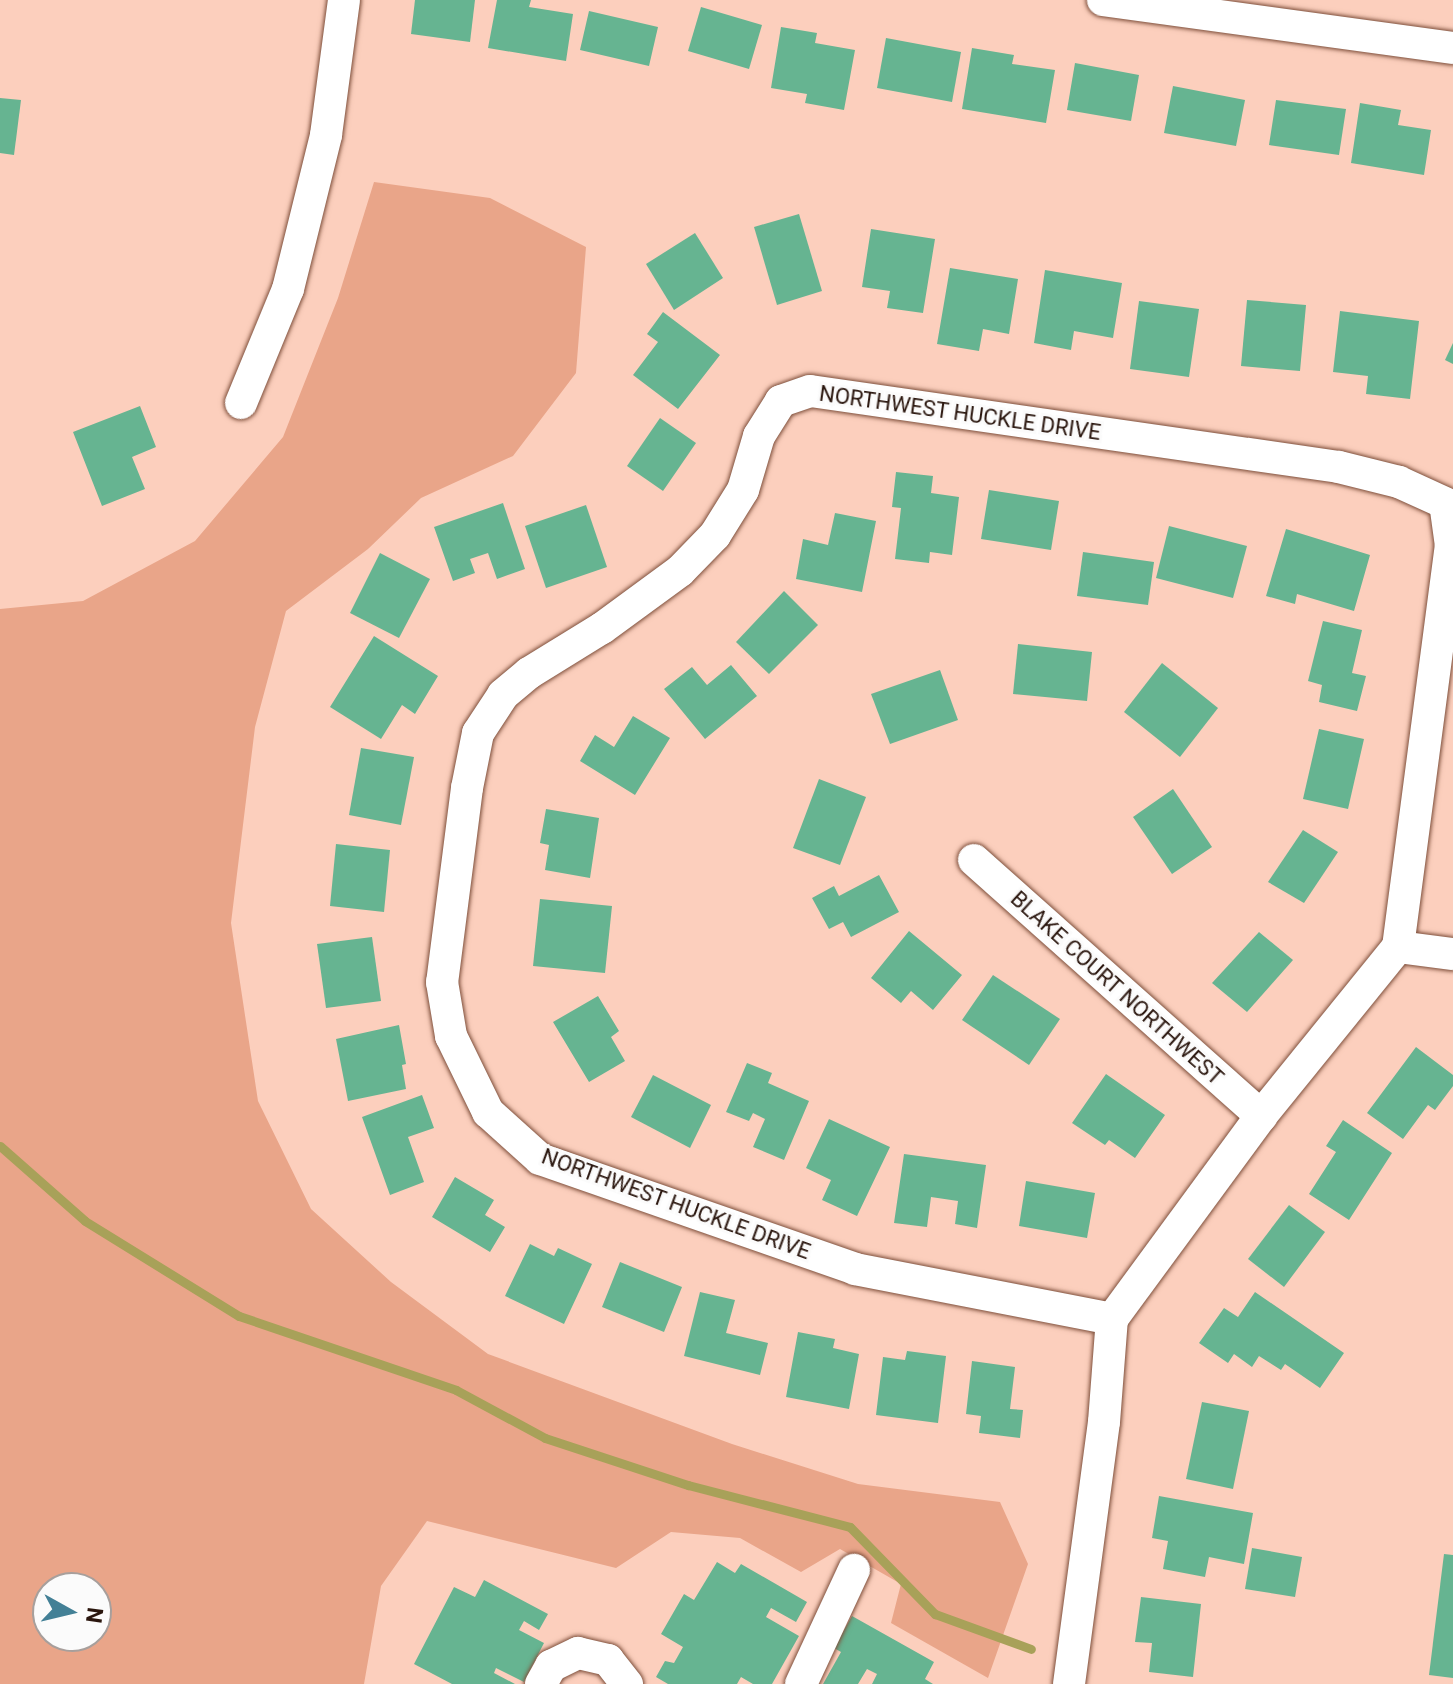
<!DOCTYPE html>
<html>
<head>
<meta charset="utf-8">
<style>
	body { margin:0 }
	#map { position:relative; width:1453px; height:1684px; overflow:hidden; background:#fccfbd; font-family:Roboto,sans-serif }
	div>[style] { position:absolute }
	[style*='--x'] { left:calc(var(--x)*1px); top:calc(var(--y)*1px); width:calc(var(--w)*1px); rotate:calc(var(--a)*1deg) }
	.green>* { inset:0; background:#e9a589 }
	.stream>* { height:9px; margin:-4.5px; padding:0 4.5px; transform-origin:4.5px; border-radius:4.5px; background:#a8a159 }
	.building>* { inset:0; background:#66b491 }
	.roads { filter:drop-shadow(0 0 2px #7e4f3b) drop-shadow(0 0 2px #7e4f3b) }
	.minor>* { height:32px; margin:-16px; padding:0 16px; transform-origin:16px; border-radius:16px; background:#fff }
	span { translate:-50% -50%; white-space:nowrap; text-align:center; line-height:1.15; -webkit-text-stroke:6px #fbfbfb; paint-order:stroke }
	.street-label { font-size:22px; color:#2a160e }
	.north { position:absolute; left:32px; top:1572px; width:80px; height:80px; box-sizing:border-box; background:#fbfbfb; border:2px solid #a79f9c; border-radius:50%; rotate:98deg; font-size:22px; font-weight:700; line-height:32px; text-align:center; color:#2a160e }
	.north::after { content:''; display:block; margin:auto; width:28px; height:36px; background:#438096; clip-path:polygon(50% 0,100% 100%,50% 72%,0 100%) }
</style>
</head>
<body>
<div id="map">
	<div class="green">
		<i style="clip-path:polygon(evenodd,374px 182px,490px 198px,586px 247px,576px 373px,513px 456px,421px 498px,368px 549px,286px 611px,255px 727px,231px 923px,258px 1101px,311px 1209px,391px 1282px,488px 1354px,732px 1444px,858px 1484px,1000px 1502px,1028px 1564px,988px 1678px,891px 1623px,901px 1584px,840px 1549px,801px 1572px,740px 1538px,671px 1532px,616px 1568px,427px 1521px,381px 1586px,364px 1684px,0 1684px,0 609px,83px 601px,195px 541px,283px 437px,338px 298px,374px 182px,48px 1588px,96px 1588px,96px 1636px,48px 1636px,48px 1588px)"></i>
	</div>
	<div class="stream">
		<i style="--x:0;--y:1146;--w:113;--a:41.4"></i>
		<i style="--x:85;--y:1221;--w:181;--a:31.7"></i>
		<i style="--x:239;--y:1316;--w:229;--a:18.8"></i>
		<i style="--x:456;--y:1390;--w:101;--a:28.3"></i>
		<i style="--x:545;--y:1438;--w:151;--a:18.2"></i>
		<i style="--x:688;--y:1485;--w:167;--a:14.5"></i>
		<i style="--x:850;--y:1527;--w:122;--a:45.7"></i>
		<i style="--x:935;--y:1614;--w:102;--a:20"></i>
	</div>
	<div class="building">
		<i style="clip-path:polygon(415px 0,475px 0,470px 42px,411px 34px)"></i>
		<i style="clip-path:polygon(497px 0,531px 0,529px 7px,573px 14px,566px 61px,488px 48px)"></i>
		<i style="clip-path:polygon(701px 7px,762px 25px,749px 69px,688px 51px)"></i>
		<i style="clip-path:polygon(589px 11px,658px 27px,649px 66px,580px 50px)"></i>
		<i style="clip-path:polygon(781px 27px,817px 33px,815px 43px,855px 50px,844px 110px,805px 103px,807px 94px,771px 88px)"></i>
		<i style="clip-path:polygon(886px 38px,961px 52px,952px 102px,877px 88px)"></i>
		<i style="clip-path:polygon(972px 48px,1014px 55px,1012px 64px,1055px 70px,1046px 123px,962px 109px)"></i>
		<i style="clip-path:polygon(1075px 63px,1139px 75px,1131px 121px,1067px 110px)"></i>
		<i style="clip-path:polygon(1173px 86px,1245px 100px,1236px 146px,1164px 133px)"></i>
		<i style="clip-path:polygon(0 98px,21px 100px,14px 155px,0 153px)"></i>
		<i style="clip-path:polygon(1276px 100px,1346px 109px,1339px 155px,1269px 145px)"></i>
		<i style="clip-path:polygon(1360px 103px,1401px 110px,1398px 125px,1431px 130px,1424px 175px,1351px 163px)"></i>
		<i style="clip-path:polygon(799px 214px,822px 291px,777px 305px,754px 227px)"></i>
		<i style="clip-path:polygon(871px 229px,935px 239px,923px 313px,887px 308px,890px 291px,862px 287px)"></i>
		<i style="clip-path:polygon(695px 233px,723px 278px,674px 310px,646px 264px)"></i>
		<i style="clip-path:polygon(950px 268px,1018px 279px,1009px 334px,983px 329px,979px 351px,937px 344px)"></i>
		<i style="clip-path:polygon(1045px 270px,1122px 283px,1113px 338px,1074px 331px,1071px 350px,1034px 343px)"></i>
		<i style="clip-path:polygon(1247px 300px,1306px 305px,1300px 371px,1241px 366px)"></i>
		<i style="clip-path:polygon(1139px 301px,1199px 309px,1189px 377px,1130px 369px)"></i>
		<i style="clip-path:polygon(1340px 311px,1419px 321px,1410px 399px,1366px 394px,1368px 376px,1333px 372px)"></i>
		<i style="clip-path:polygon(663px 312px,720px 355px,678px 409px,633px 375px,658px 342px,647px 334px)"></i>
		<i style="clip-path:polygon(1453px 343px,1453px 364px,1445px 360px)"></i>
		<i style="clip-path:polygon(140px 406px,156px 447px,132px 457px,145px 489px,102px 506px,73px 432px)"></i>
		<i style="clip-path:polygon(660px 418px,696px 443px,663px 491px,627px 466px)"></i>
		<i style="clip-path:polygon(896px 472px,933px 476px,931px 493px,959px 497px,952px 555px,930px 552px,929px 563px,895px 559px,901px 508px,892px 507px)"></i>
		<i style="clip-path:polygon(989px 490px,1059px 501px,1051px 550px,981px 539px)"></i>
		<i style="clip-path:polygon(503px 503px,525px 569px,497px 579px,488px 553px,470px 559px,475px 573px,453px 581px,434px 527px)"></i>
		<i style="clip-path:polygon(586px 505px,607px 567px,546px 588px,525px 526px)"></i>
		<i style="clip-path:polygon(835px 513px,876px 521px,862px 592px,796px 579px,803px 539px,828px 545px)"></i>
		<i style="clip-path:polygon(1169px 526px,1247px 546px,1233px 598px,1156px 578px)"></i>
		<i style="clip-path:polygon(1286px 529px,1370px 555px,1354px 611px,1297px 594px,1295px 604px,1266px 596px)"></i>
		<i style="clip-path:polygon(1083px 552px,1154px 562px,1148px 605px,1077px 596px)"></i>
		<i style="clip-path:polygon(380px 553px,430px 579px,399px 638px,350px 613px)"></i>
		<i style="clip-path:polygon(784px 591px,818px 625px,769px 674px,736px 642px)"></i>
		<i style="clip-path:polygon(1323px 621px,1362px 630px,1352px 673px,1366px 676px,1357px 711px,1319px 702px,1322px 685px,1308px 681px)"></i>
		<i style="clip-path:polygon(374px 636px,438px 676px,415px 714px,402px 705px,381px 739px,330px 707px)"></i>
		<i style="clip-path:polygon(1018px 644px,1092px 652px,1087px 701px,1013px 694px)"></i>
		<i style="clip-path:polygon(1162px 663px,1218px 708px,1180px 757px,1124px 712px)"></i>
		<i style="clip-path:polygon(731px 665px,757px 696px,705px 739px,664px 689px,692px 667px,707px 685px)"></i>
		<i style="clip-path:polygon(940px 670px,958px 720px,890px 744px,871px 694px)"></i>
		<i style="clip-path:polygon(633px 716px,670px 738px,635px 795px,580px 761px,595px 735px,614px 747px)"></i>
		<i style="clip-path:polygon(1319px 729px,1364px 739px,1348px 809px,1303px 799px)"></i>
		<i style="clip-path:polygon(361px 748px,414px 757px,401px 825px,349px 815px)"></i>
		<i style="clip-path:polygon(819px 779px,866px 797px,840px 865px,793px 848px)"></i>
		<i style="clip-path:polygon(1173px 789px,1212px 847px,1172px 874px,1133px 817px)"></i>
		<i style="clip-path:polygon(546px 809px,599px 818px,590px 878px,545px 870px,549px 845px,540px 843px)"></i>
		<i style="clip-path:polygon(1303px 830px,1338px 852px,1304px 903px,1268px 882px)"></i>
		<i style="clip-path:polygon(336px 844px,390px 850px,384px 912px,330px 906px)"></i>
		<i style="clip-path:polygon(879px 875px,899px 912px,851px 937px,843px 922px,829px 929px,812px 898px,834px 886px,839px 896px)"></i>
		<i style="clip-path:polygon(540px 899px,612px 906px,605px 973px,533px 966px)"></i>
		<i style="clip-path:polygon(909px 931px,962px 975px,933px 1010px,911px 991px,901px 1003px,871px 978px)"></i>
		<i style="clip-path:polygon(1259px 932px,1293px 960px,1247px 1012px,1212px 983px)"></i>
		<i style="clip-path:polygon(372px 937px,381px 1001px,326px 1008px,317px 944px)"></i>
		<i style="clip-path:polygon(993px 975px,1060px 1019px,1029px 1065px,962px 1020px)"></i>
		<i style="clip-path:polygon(598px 996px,619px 1031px,611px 1037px,625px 1061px,589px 1082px,553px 1022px)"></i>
		<i style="clip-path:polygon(399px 1025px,406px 1064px,402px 1065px,406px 1089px,348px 1101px,336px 1039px)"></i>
		<i style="clip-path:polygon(1416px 1047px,1453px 1075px,1453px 1086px,1435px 1110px,1428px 1105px,1403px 1139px,1367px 1113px)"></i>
		<i style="clip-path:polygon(747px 1063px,772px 1073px,768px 1083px,809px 1101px,784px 1160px,753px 1147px,765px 1119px,753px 1113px,749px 1121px,726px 1112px)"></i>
		<i style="clip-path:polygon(1106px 1074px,1165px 1115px,1135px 1158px,1109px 1140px,1105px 1145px,1072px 1123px)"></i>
		<i style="clip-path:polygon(653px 1075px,711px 1105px,690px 1148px,631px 1117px)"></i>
		<i style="clip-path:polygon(422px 1095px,434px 1128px,408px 1137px,424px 1182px,390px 1195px,362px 1117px)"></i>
		<i style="clip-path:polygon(829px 1119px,890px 1147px,857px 1216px,822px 1200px,831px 1180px,806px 1168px)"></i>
		<i style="clip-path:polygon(1343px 1120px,1392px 1153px,1349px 1220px,1309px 1194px,1336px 1152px,1326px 1146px)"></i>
		<i style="clip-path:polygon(904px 1154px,986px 1165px,977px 1228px,955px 1224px,958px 1201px,931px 1197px,927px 1227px,894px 1223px)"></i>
		<i style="clip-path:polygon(455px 1177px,494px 1200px,485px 1215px,505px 1227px,490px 1252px,432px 1217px)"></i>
		<i style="clip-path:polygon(1026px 1181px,1095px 1193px,1087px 1238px,1019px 1226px)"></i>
		<i style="clip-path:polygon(1289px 1205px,1325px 1232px,1284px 1287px,1248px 1259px)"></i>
		<i style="clip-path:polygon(530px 1244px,554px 1256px,558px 1248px,592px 1264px,564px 1324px,505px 1296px)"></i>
		<i style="clip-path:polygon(620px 1262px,682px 1287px,664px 1332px,602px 1307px)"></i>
		<i style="clip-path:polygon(700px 1292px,735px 1300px,726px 1333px,768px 1343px,760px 1375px,684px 1356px)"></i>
		<i style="clip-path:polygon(1255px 1292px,1344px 1353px,1320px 1388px,1285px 1364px,1281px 1370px,1259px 1356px,1252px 1367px,1234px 1354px,1228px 1363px,1199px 1343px,1224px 1308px,1238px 1317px)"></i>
		<i style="clip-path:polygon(798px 1332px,835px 1339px,833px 1348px,859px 1354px,849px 1409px,786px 1397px)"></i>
		<i style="clip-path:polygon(907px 1351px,946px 1356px,938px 1423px,876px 1415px,883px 1357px,905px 1360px)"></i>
		<i style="clip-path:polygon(972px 1361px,1015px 1367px,1010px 1409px,1023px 1410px,1020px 1438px,979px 1433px,981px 1416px,966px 1414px)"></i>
		<i style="clip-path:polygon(1202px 1402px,1249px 1411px,1233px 1489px,1186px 1479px)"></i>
		<i style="clip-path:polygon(1159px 1496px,1253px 1513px,1244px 1564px,1209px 1557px,1205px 1577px,1163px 1569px,1168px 1541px,1152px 1538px)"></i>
		<i style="clip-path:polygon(1252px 1548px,1302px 1557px,1295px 1597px,1245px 1589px)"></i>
		<i style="clip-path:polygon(1444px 1554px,1453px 1555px,1453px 1678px,1429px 1675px)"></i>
		<i style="clip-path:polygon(717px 1562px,735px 1573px,741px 1564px,807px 1602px,796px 1622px,771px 1608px,766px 1617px,799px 1636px,772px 1684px,753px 1684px,741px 1677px,737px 1684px,668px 1684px,656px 1677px,665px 1661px,674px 1663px,683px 1647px,661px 1634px,684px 1594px,694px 1600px)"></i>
		<i style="clip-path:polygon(484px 1580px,548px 1614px,539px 1630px,524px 1621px,519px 1630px,544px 1643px,524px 1682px,496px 1668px,494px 1673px,515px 1684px,452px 1684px,414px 1664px,454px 1587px,475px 1597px)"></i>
		<i style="clip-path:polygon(1141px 1597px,1201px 1604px,1193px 1677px,1149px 1672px,1152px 1643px,1135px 1642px)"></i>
		<i style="clip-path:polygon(852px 1616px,934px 1662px,925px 1679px,933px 1684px,872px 1684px,877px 1674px,867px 1669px,858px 1684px,823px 1684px,841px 1652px,834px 1648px)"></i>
	</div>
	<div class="roads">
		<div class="minor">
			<i style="--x:1103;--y:0;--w:353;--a:7.8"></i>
			<i style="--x:241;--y:403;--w:123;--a:-67.6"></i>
			<i style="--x:288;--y:289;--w:159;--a:-76.1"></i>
			<i style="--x:326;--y:135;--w:136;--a:-82.4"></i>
			<i style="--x:974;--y:860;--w:385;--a:41.7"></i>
			<i style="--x:1398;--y:947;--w:55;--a:7.3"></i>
			<i style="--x:541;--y:1684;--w:21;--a:-61"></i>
			<i style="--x:551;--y:1666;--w:30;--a:-26"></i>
			<i style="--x:578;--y:1653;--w:31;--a:13"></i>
			<i style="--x:608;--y:1660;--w:31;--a:52"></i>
			<i style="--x:801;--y:1684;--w:126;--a:-65.1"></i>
			<i style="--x:1069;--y:1684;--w:264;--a:-82.4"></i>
			<i style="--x:1104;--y:1422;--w:103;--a:-85.6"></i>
			<i style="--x:1112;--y:1319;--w:252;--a:-53.7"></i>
			<i style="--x:1261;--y:1116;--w:218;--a:-51"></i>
			<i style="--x:1398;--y:947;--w:404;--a:-82.5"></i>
			<i style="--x:1451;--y:546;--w:43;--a:-97.9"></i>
			<i style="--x:1445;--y:503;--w:51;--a:-155.5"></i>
			<i style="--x:1399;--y:482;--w:62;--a:-166"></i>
			<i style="--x:1339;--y:467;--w:534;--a:-171.82"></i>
			<i style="--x:810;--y:391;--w:31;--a:161"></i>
			<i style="--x:781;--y:401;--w:41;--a:122.2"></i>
			<i style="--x:759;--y:436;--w:56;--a:106.5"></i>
			<i style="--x:743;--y:490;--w:53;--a:121.9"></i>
			<i style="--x:715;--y:535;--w:50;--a:134.2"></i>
			<i style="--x:680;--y:571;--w:97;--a:143.8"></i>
			<i style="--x:602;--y:628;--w:86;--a:148.3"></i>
			<i style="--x:529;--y:673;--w:34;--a:140"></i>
			<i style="--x:503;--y:695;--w:45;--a:123.3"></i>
			<i style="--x:478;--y:733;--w:56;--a:101.3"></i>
			<i style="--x:467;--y:788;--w:196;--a:97.3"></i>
			<i style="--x:442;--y:982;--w:55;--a:80.5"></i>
			<i style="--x:451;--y:1036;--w:85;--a:64"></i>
			<i style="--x:488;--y:1112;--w:70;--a:42.1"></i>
			<i style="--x:540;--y:1159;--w:334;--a:19.2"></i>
			<i style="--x:855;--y:1269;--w:262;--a:11"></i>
		</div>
	</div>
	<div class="street-label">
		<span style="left:960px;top:413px;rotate:8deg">NORTHWEST HUCKLE DRIVE</span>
		<span style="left:1117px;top:988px;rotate:42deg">BLAKE COURT NORTHWEST</span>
		<span style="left:676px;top:1204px;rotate:20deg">NORTHWEST HUCKLE DRIVE</span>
	</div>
	<div class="north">N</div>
</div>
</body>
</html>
